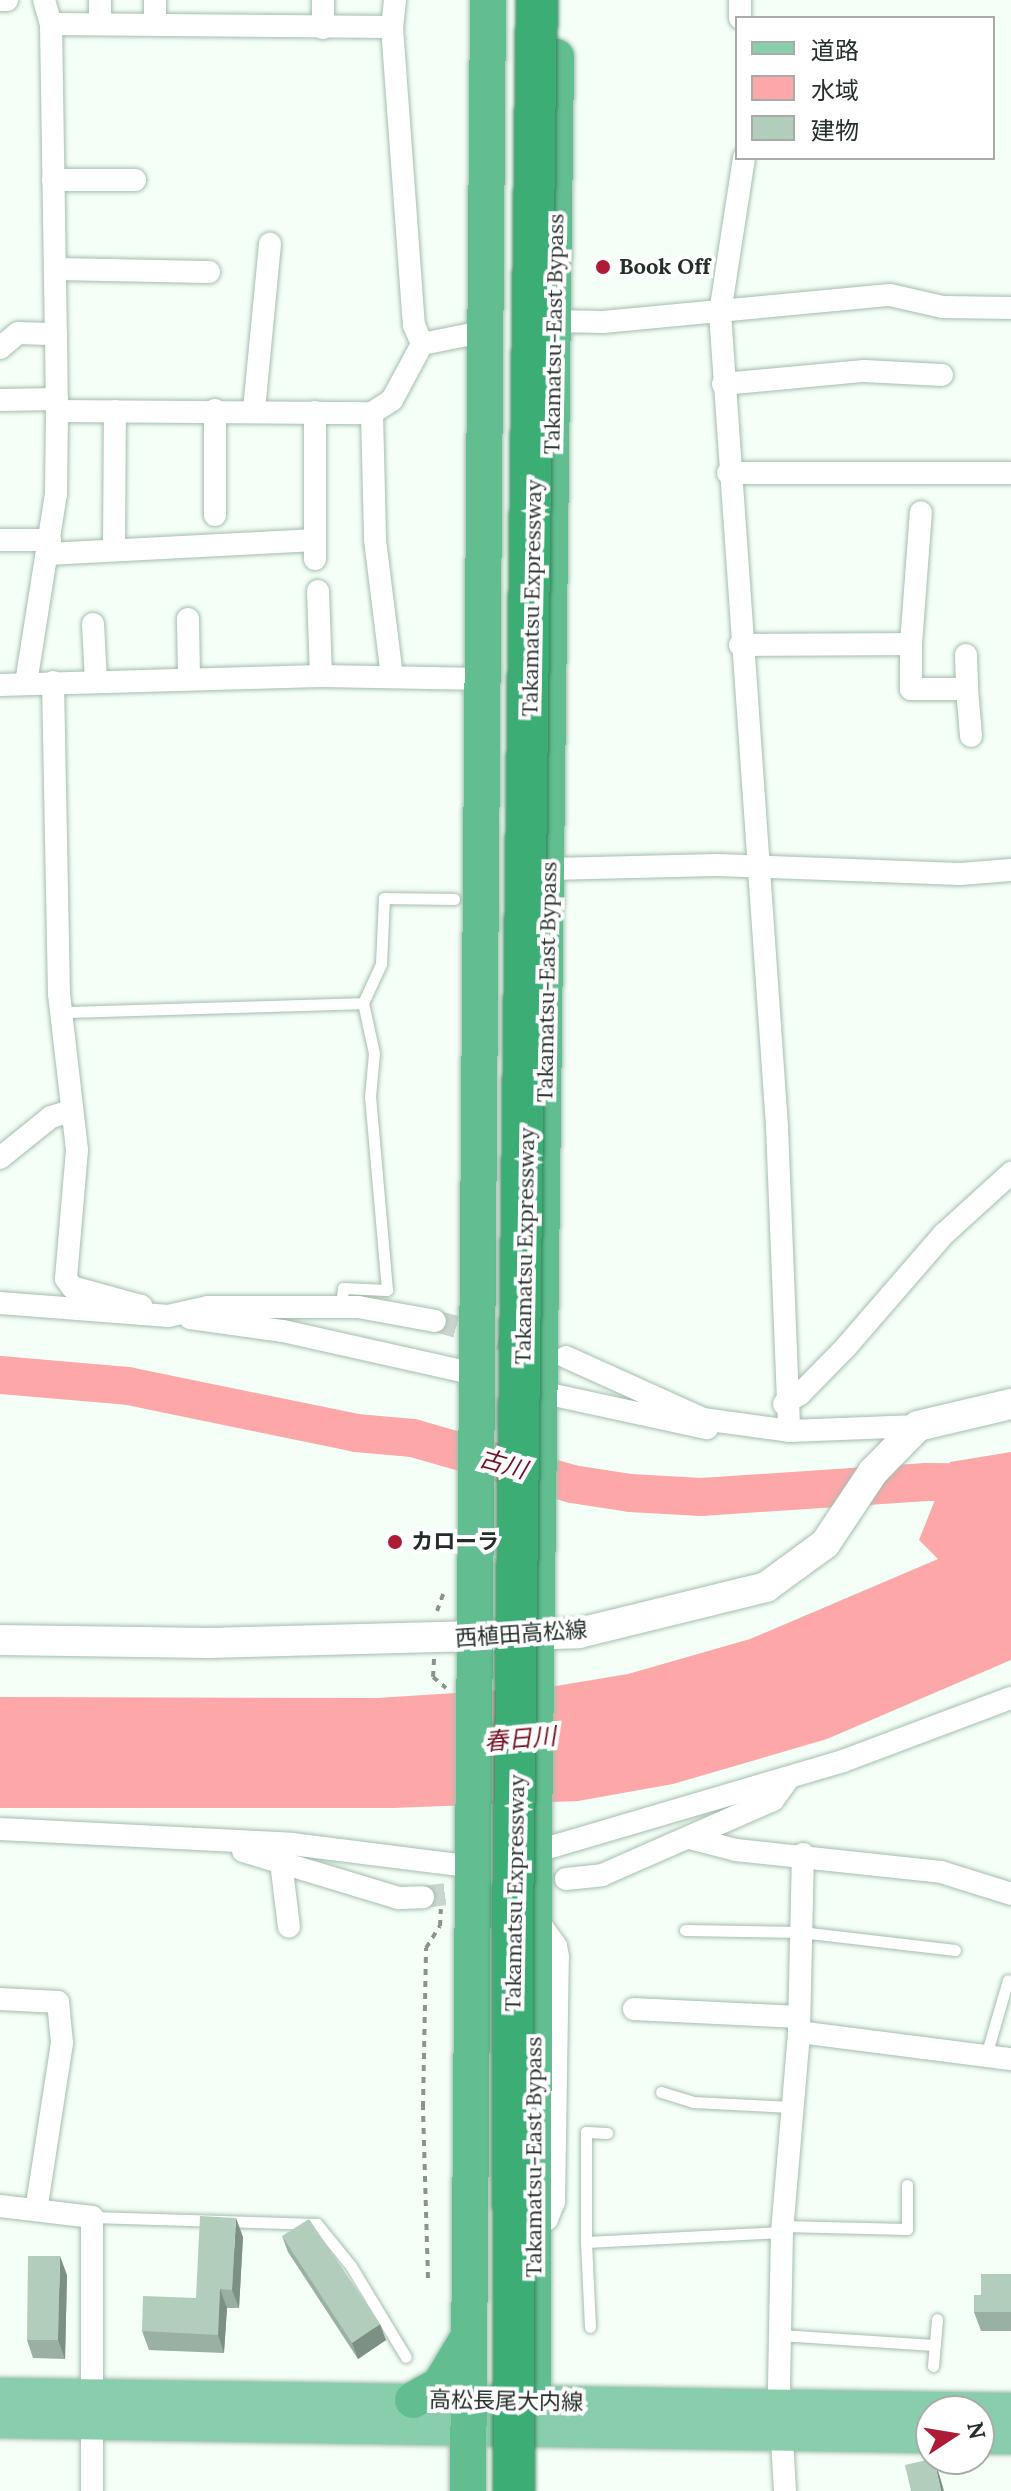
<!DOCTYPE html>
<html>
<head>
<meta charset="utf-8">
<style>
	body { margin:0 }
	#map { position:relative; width:1011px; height:2491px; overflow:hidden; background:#f4fff8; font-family:Lora,"Noto Sans JP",serif }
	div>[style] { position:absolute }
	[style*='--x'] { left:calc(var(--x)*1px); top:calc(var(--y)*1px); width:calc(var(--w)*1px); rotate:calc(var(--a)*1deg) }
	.water>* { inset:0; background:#fda7a9 }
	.river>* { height:38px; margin:-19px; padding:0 19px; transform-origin:19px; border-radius:19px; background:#fda7a9 }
	.minor-tunnel>* { height:22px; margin-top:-11px; transform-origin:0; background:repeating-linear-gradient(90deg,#cbd5cf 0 22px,transparent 0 33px) }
	.path>* { height:4px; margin-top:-2px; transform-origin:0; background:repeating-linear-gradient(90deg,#89948d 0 6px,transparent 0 12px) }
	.roads { filter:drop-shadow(0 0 2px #a4beae) drop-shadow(0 0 2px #a4beae) }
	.service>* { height:11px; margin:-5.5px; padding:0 5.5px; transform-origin:5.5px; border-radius:5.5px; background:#fff }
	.minor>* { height:22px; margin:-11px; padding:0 11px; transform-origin:11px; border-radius:11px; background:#fff }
	.secondary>* { height:30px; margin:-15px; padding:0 15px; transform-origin:15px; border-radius:15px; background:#fff }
	.primary>* { height:34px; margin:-17px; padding:0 17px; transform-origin:17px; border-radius:17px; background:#89ceac }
	.trunk>* { height:36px; margin:-18px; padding:0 18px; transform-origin:18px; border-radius:18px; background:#62be90 }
	.bridges { filter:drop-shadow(0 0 2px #33815a) drop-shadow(0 0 2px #33815a) }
	.motorway-bridge>* { height:40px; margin:-20px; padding:0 20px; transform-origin:20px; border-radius:20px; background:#3bad75 }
	.wall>* { inset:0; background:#99b0a2 }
	.shaded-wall>* { inset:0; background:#7d9084 }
	.building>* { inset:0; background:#b2cdbc }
	.dots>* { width:22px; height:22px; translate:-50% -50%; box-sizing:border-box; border:4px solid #fff; border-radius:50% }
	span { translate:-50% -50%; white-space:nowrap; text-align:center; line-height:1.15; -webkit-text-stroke:8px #fff; paint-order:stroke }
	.poi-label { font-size:22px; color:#252f29; font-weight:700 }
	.left { translate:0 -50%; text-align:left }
	.street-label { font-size:22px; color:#252f29 }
	.water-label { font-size:24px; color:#720f20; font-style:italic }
	.legend { position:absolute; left:735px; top:16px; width:260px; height:144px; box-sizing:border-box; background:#fff; border:2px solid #a8aca9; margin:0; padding:10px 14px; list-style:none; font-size:24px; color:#252f29 }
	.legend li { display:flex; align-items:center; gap:16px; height:40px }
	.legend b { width:40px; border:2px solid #a8aca9 }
	.north { position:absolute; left:915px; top:2395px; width:80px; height:80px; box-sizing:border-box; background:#fff; border:2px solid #a8aca9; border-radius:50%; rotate:78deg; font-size:22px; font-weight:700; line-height:32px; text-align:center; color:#252f29 }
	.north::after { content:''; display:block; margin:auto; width:28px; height:36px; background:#af1b36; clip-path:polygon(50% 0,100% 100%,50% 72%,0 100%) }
</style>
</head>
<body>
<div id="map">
	<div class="water">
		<i style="clip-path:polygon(1011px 1452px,1011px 1660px,827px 1739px,673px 1784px,578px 1801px,393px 1808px,0 1808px,0 1697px,377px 1698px,550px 1687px,628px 1674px,750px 1639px,938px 1559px,919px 1540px,950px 1462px)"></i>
	</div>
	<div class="river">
		<i style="--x:0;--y:1375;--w:128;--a:4.9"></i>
		<i style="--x:128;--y:1386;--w:233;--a:11.6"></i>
		<i style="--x:356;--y:1433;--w:57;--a:5"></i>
		<i style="--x:413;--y:1438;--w:166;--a:16.1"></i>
		<i style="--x:572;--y:1484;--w:59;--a:8.8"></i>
		<i style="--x:630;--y:1493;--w:71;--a:3.2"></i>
		<i style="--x:701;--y:1497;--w:226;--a:-3.8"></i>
		<i style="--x:927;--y:1482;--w:84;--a:0.7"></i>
	</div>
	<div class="minor-tunnel">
		<i style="--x:435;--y:1321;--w:98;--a:15.3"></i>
		<i style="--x:423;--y:1897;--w:63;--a:-7.4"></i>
	</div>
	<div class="path">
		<i style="--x:437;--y:1611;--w:23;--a:-70"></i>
		<i style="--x:434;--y:1659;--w:18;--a:93"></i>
		<i style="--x:433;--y:1677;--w:17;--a:40"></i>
		<i style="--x:428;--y:2278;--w:171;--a:-91.7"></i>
		<i style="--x:423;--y:2107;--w:159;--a:-88.9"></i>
		<i style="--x:426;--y:1948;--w:26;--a:-58"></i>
		<i style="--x:440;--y:1926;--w:17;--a:-87"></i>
	</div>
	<div class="roads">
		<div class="service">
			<i style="--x:65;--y:1012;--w:298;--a:-1.7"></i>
			<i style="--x:341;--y:1307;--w:19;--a:-84"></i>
			<i style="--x:343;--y:1288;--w:44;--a:2.6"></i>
			<i style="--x:387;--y:1290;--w:194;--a:-95"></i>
			<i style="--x:370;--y:1097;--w:44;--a:-84.8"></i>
			<i style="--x:374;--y:1053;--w:51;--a:-102.4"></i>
			<i style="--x:363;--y:1003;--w:43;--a:-65.2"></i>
			<i style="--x:381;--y:964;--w:66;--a:-87.4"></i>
			<i style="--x:384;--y:898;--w:70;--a:0.8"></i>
			<i style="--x:685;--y:1930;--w:116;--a:1"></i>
			<i style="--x:801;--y:1932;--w:155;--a:6.7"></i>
			<i style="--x:985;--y:2059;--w:82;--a:-73.8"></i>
			<i style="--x:661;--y:2092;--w:34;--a:17"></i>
			<i style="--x:693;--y:2102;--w:98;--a:2.9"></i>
			<i style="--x:607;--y:2133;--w:21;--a:-177"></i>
			<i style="--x:586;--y:2132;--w:110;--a:90"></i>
			<i style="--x:586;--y:2242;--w:196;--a:-2.9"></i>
			<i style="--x:92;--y:2217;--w:225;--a:1.8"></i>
			<i style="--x:317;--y:2224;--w:54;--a:51"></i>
			<i style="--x:351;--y:2266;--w:106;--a:58.9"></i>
			<i style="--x:782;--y:2226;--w:125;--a:1.4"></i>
			<i style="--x:907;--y:2229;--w:44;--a:-90"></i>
			<i style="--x:586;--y:2242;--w:85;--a:87.3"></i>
			<i style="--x:780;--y:2335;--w:154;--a:3.7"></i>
			<i style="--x:933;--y:2366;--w:47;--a:-85.1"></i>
		</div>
		<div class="minor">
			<i style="--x:0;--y:0;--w:7;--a:0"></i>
			<i style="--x:44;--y:0;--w:25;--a:74"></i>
			<i style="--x:51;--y:24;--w:341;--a:0.5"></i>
			<i style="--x:100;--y:0;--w:24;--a:90"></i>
			<i style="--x:323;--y:0;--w:28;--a:90"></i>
			<i style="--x:395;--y:0;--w:27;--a:96"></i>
			<i style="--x:392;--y:27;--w:299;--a:85.8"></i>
			<i style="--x:414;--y:325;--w:21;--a:67"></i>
			<i style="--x:740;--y:0;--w:18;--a:90"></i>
			<i style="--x:51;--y:24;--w:310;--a:89.1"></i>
			<i style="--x:155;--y:24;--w:24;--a:-90"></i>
			<i style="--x:744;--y:158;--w:157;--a:98.8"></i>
			<i style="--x:720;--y:313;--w:816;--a:85.99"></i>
			<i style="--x:777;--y:1127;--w:304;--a:87.7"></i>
			<i style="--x:53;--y:180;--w:82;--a:0"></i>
			<i style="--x:55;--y:269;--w:154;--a:1.1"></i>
			<i style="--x:554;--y:321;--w:49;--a:1.2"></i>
			<i style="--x:603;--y:322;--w:288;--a:-5.4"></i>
			<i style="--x:890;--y:295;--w:54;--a:12.8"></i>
			<i style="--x:943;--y:307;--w:68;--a:0.8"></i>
			<i style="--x:0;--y:348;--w:23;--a:-40"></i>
			<i style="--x:18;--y:333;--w:38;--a:2"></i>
			<i style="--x:56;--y:334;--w:77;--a:89.3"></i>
			<i style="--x:57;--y:411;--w:315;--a:0.4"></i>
			<i style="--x:372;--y:413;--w:24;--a:-33"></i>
			<i style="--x:392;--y:400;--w:64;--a:-61.8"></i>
			<i style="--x:422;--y:344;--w:66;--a:-11.3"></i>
			<i style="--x:723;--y:384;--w:142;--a:-5.3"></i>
			<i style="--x:864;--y:371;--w:78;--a:2.9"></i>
			<i style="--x:0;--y:400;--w:57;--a:-1"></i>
			<i style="--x:215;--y:410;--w:105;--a:90"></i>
			<i style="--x:254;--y:410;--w:167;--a:-84.5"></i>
			<i style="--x:315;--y:412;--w:147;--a:90"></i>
			<i style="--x:372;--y:413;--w:127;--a:88.6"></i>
			<i style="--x:375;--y:540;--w:137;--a:82.9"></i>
			<i style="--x:728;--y:473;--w:283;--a:0"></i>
			<i style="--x:0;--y:540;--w:50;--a:0"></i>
			<i style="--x:114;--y:548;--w:137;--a:-89.6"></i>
			<i style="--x:49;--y:554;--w:266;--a:-3"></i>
			<i style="--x:318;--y:591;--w:85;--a:88"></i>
			<i style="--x:188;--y:619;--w:60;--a:89"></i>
			<i style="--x:93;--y:624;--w:57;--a:87"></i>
			<i style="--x:911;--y:644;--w:45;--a:90"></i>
			<i style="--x:911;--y:689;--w:56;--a:0"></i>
			<i style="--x:967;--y:689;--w:47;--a:85.1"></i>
			<i style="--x:740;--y:645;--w:171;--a:-0.3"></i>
			<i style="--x:911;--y:644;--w:132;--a:-85.7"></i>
			<i style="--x:966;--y:655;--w:34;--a:88"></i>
			<i style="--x:53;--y:682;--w:312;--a:88.9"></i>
			<i style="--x:59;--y:994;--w:157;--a:83.4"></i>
			<i style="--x:77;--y:1150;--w:129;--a:94.9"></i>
			<i style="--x:66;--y:1279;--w:10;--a:53"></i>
			<i style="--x:72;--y:1287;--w:72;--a:15.4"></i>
			<i style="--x:141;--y:1306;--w:8;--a:83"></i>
			<i style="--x:26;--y:683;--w:191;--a:-81"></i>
			<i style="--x:56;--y:494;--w:83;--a:-89.3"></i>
			<i style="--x:0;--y:685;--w:321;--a:-1.6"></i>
			<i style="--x:321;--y:676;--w:162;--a:1.1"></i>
			<i style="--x:550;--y:869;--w:167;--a:-1.4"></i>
			<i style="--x:717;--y:865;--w:243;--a:2.1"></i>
			<i style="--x:960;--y:874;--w:51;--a:-4.5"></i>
			<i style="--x:0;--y:1158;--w:65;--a:-38.8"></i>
			<i style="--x:51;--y:1117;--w:21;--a:-17"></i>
			<i style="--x:0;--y:1303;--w:169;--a:4.4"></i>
			<i style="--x:168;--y:1316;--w:41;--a:-12.7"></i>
			<i style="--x:208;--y:1307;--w:150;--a:0"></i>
			<i style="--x:358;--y:1307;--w:78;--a:10.3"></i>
			<i style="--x:190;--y:1318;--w:94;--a:8"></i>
			<i style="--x:283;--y:1331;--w:197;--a:12.6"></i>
			<i style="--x:566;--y:1357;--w:150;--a:24.3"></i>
			<i style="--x:703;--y:1419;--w:87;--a:7.9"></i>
			<i style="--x:789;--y:1431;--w:129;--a:-2.2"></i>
			<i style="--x:540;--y:1392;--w:171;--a:12.2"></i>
			<i style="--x:784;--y:1404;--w:19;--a:-32"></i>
			<i style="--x:800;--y:1394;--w:66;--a:-45.6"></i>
			<i style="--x:846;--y:1347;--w:150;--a:-49.1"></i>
			<i style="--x:944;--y:1234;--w:91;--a:-42.3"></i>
			<i style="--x:0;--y:1829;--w:292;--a:2.9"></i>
			<i style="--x:292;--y:1844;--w:183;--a:7.2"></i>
			<i style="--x:690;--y:1838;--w:48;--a:14.6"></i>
			<i style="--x:736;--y:1850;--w:206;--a:6.1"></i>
			<i style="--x:941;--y:1872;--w:73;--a:17.4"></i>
			<i style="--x:243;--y:1851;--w:163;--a:16.8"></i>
			<i style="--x:399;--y:1898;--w:24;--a:-2"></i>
			<i style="--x:534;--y:1852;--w:322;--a:-16.4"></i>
			<i style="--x:843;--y:1761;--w:179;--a:-20.6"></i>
			<i style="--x:803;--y:1854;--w:178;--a:91.3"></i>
			<i style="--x:799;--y:2032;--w:214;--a:7.3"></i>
			<i style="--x:281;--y:1862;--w:65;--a:83"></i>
			<i style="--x:566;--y:1879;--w:36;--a:-6"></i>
			<i style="--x:602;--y:1875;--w:187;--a:-23.7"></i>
			<i style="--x:773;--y:1800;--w:27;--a:-54"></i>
			<i style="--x:0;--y:1999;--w:58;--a:3"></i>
			<i style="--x:58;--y:2002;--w:41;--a:84.4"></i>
			<i style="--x:62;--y:2043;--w:169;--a:98.8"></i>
			<i style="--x:634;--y:2009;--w:165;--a:2.8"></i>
			<i style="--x:0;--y:2206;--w:93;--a:6.8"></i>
			<i style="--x:92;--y:2217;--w:274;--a:90"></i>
			<i style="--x:534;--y:2226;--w:15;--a:-28"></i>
			<i style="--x:547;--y:2219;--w:18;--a:-68"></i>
			<i style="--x:554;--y:2202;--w:245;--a:-89.1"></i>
			<i style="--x:558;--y:1957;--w:11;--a:-100"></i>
			<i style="--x:556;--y:1946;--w:34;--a:-126"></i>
			<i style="--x:785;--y:2491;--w:105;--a:-93.3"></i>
			<i style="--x:779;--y:2386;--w:154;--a:-88.9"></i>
			<i style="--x:782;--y:2232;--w:201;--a:-85.1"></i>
		</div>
		<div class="secondary">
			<i style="--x:0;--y:1640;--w:208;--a:0.8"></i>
			<i style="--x:208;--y:1643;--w:371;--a:-1.5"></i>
			<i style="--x:579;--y:1633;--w:193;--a:-13.8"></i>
			<i style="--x:766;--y:1587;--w:73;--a:-36.1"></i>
			<i style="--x:825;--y:1544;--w:87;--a:-56.3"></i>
			<i style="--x:873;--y:1472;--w:64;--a:-45.6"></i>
			<i style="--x:918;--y:1426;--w:96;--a:-13.3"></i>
		</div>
		<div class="primary">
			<i style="--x:0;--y:2395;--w:1011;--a:0.85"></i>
			<i style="--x:0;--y:2421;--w:931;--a:0.92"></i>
			<i style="--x:979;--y:2437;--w:32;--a:0"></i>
		</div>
		<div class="trunk">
			<i style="--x:533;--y:2389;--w:553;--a:-89.9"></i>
			<i style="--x:534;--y:1836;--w:1779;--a:-89.29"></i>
			<i style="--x:413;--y:2400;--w:31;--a:-29"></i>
			<i style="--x:440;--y:2385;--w:55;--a:-59.2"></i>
			<i style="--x:468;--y:2491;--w:2491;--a:-89.54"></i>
		</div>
	</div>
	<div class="bridges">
		<div class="motorway-bridge">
			<i style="--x:514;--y:2491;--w:566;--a:-90.1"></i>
			<i style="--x:513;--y:1925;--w:1925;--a:-89.29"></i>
		</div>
	</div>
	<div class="wall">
		<i style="clip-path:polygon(282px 2236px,386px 2340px,358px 2359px,288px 2252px)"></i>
		<i style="clip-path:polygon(243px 2237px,239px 2308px,227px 2308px,224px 2353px,149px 2350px,142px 2331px,196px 2298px)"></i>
		<i style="clip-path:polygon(1011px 2274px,1011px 2331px,981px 2331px,974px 2312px,981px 2295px)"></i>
		<i style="clip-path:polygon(67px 2275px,65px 2359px,33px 2358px,27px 2340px)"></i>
	</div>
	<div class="shaded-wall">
		<i style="clip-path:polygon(236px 2218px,243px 2237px,239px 2308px,232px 2290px)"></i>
		<i style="clip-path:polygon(60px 2256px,67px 2275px,65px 2359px,58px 2340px)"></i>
		<i style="clip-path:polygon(220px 2289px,227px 2308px,224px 2353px,218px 2335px)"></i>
		<i style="clip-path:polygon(380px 2324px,386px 2340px,358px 2359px,352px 2343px)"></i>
		<i style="clip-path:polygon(934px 2459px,940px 2477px,944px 2491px,941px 2491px)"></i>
	</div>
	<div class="building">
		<i style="clip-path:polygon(200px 2216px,236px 2218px,232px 2290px,220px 2289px,218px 2335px,142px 2331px,143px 2296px,196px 2298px)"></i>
		<i style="clip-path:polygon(309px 2219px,380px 2324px,352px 2343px,282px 2236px)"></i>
		<i style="clip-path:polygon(28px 2256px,60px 2256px,58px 2340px,27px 2340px)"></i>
		<i style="clip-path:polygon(981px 2274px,1011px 2274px,1011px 2312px,974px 2312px,974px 2295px,981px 2295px)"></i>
		<i style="clip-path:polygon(931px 2459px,934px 2459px,941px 2491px,911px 2491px,905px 2465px)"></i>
	</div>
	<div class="dots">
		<i style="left:603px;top:267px;background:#af1b36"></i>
		<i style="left:395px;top:1542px;background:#af1b36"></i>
	</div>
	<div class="poi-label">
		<span class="left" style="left:619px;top:267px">Book Off</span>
		<span class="left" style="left:411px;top:1542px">カローラ</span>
	</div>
	<div class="street-label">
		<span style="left:554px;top:334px;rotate:-89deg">Takamatsu-East Bypass</span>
		<span style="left:532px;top:598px;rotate:-89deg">Takamatsu Expressway</span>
		<span style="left:547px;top:982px;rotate:-89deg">Takamatsu-East Bypass</span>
		<span style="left:525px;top:1246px;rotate:-89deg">Takamatsu Expressway</span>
		<span style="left:521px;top:1634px;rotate:-4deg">西植田高松線</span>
		<span style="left:515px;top:1893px;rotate:-89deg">Takamatsu Expressway</span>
		<span style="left:534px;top:2157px;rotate:-90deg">Takamatsu-East Bypass</span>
		<span style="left:506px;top:2401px;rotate:1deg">高松長尾大内線</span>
	</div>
	<div class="water-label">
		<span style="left:503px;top:1464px;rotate:16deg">古川</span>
		<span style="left:520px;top:1739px;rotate:-5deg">春日川</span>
	</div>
	<ul class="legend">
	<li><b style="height:10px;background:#89ceac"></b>道路</li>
	<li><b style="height:22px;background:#fda7a9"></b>水域</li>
	<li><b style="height:22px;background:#b2cdbc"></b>建物</li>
	</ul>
	<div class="north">N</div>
</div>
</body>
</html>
